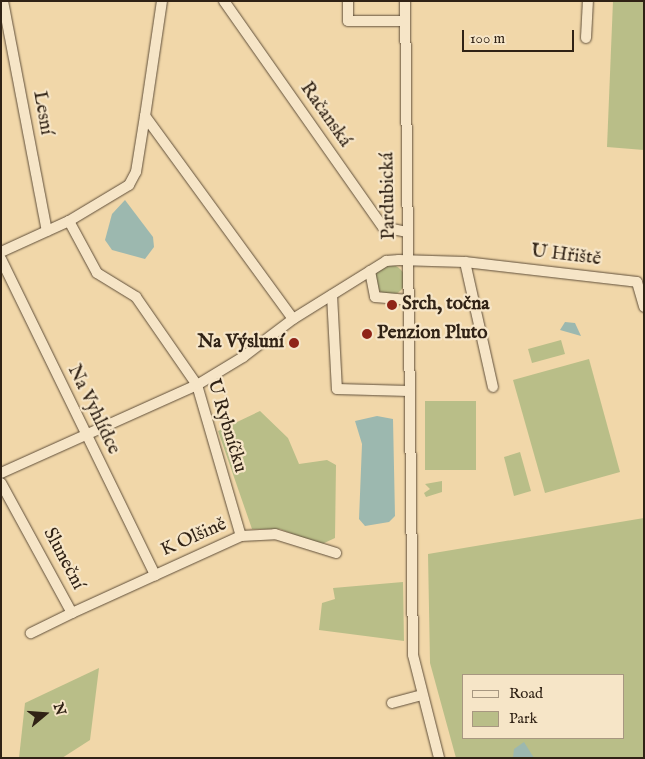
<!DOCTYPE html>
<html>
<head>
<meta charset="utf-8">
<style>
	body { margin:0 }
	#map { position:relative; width:645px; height:759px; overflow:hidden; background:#f1d7a9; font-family:"IM FELL English",serif }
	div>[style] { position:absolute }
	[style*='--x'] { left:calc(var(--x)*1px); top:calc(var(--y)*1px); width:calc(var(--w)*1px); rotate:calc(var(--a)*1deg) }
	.green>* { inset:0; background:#b9be88 }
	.round { border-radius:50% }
	.water>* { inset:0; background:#9cb8af }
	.roads { filter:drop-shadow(0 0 1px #604f3a) drop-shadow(0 0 1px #604f3a) }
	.minor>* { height:10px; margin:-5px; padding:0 5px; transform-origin:5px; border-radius:5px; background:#f6e5c7 }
	.dots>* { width:14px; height:14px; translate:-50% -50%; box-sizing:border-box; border:2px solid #f6e5c7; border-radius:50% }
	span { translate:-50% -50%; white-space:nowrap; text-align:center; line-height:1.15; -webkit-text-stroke:4.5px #f6e5c7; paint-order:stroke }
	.street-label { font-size:19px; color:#302215 }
	.poi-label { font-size:19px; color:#302215; font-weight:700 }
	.left { translate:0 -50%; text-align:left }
	.right { translate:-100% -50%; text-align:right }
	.frame { position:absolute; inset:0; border:2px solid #302215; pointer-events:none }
	.legend { position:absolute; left:462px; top:674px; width:162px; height:65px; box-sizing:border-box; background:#f6e5c7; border:1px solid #a79780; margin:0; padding:6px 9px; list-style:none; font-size:15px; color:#302215 }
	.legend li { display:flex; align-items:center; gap:10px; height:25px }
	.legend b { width:25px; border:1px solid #a79780 }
	.north { position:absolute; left:20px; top:689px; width:50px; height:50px; -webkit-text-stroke:4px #f6e5c7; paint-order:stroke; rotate:72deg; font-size:14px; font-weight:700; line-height:20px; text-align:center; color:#302215 }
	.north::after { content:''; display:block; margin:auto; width:18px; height:22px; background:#302215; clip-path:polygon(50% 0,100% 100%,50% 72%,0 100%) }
	.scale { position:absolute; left:462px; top:30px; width:112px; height:22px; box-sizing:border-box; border:2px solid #302215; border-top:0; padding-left:6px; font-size:15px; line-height:18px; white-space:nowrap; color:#302215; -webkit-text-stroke:4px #f6e5c7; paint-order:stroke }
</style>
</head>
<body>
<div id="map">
	<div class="green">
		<i style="clip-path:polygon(613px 1px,644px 1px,644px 150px,607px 147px)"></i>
		<i class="round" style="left:375px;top:265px;width:30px;height:30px"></i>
		<i style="clip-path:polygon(561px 340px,565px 354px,532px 363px,528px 349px)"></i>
		<i style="clip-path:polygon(589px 359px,620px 472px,545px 493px,513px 380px)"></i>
		<i style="clip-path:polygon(425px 401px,476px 401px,476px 470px,425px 470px)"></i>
		<i style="clip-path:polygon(260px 411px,288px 438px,299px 464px,327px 460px,336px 465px,335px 538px,320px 545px,280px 529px,252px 529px,218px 431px)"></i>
		<i style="clip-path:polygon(520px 452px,531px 491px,514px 496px,504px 457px)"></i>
		<i style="clip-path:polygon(442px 481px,442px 492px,426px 497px,424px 493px,430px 489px,425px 484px)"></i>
		<i style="clip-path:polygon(evenodd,644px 518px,644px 758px,456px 758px,430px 663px,428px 554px,644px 518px,464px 675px,624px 675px,624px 738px,464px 738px,464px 675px)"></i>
		<i style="clip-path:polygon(403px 582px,404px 641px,319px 630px,322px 603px,335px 599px,333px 588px)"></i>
		<i style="clip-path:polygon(99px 668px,90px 740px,62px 758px,19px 758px,25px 703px)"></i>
	</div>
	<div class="water">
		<i style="clip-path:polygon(125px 200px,153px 237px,154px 247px,145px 259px,112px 250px,105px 240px,112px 214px)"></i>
		<i style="clip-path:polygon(565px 322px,575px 323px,581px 336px,560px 330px)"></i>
		<i style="clip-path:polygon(377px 416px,393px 419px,395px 516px,389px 522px,365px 526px,359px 519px,362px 444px,355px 421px)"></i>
		<i style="clip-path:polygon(524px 742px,534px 758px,513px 758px,514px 749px)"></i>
	</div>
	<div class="roads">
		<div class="minor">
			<i style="--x:3;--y:1;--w:234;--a:79.2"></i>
			<i style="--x:162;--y:1;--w:116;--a:98.4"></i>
			<i style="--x:145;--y:116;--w:251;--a:53.9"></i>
			<i style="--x:293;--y:319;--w:110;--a:-31.9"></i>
			<i style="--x:386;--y:261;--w:13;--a:-4"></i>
			<i style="--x:399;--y:260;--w:66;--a:1.7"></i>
			<i style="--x:465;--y:262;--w:173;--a:6.6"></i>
			<i style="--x:637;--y:282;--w:26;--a:74"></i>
			<i style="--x:224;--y:1;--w:276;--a:54.9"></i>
			<i style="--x:383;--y:227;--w:25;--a:12"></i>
			<i style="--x:348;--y:1;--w:20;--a:90"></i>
			<i style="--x:348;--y:21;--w:57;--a:0"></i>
			<i style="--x:405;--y:1;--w:654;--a:89.3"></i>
			<i style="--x:413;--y:655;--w:106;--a:75.8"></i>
			<i style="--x:586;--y:38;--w:37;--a:-87"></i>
			<i style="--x:69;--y:221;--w:59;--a:61.7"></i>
			<i style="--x:97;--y:273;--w:46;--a:31.6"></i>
			<i style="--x:136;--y:297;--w:107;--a:55.3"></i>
			<i style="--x:197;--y:385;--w:157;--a:73.8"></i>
			<i style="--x:1;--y:252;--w:75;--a:-24.5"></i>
			<i style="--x:69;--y:221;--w:70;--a:-31"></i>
			<i style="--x:129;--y:185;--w:15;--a:-62"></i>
			<i style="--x:136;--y:172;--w:57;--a:-80.9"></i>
			<i style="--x:1;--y:259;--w:352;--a:64"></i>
			<i style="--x:465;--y:262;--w:128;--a:77.4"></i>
			<i style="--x:370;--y:271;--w:26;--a:79"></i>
			<i style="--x:375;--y:297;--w:33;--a:5"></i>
			<i style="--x:332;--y:295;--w:94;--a:87"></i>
			<i style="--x:337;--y:389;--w:72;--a:1.6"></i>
			<i style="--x:1;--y:473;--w:215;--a:-24.2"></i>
			<i style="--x:197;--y:385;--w:54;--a:-31.3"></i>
			<i style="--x:243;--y:357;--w:63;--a:-37.2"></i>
			<i style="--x:1;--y:483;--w:148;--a:61.4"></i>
			<i style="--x:72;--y:613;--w:46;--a:154"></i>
			<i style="--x:72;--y:613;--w:186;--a:-24.5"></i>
			<i style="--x:241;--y:536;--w:34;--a:-3"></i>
			<i style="--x:275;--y:534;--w:64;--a:17.3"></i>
			<i style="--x:392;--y:703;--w:31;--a:-15"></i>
		</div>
	</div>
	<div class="dots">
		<i style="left:392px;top:305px;background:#8f2418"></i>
		<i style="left:367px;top:334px;background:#8f2418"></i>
		<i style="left:294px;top:343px;background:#8f2418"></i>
	</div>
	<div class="street-label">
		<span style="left:42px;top:113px;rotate:80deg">Lesní</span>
		<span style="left:325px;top:115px;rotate:55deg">Račanská</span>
		<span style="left:389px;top:196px;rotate:-91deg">Pardubická</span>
		<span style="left:566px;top:256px;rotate:7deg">U Hřiště</span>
		<span style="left:93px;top:410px;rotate:64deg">Na Vyhlídce</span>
		<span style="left:226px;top:426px;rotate:73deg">U Rybníčku</span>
		<span style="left:194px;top:538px;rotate:-24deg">K Olšině</span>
		<span style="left:63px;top:559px;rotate:62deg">Sluneční</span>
	</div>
	<div class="poi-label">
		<span class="left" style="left:402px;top:305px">Srch, točna</span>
		<span class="left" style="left:377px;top:334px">Penzion Pluto</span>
		<span class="right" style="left:284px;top:343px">Na Výsluní</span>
	</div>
	<div class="frame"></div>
	<ul class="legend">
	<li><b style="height:6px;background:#f6e5c7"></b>Road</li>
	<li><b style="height:14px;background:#b9be88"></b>Park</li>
	</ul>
	<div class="north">N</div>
	<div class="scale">100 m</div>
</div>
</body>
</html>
